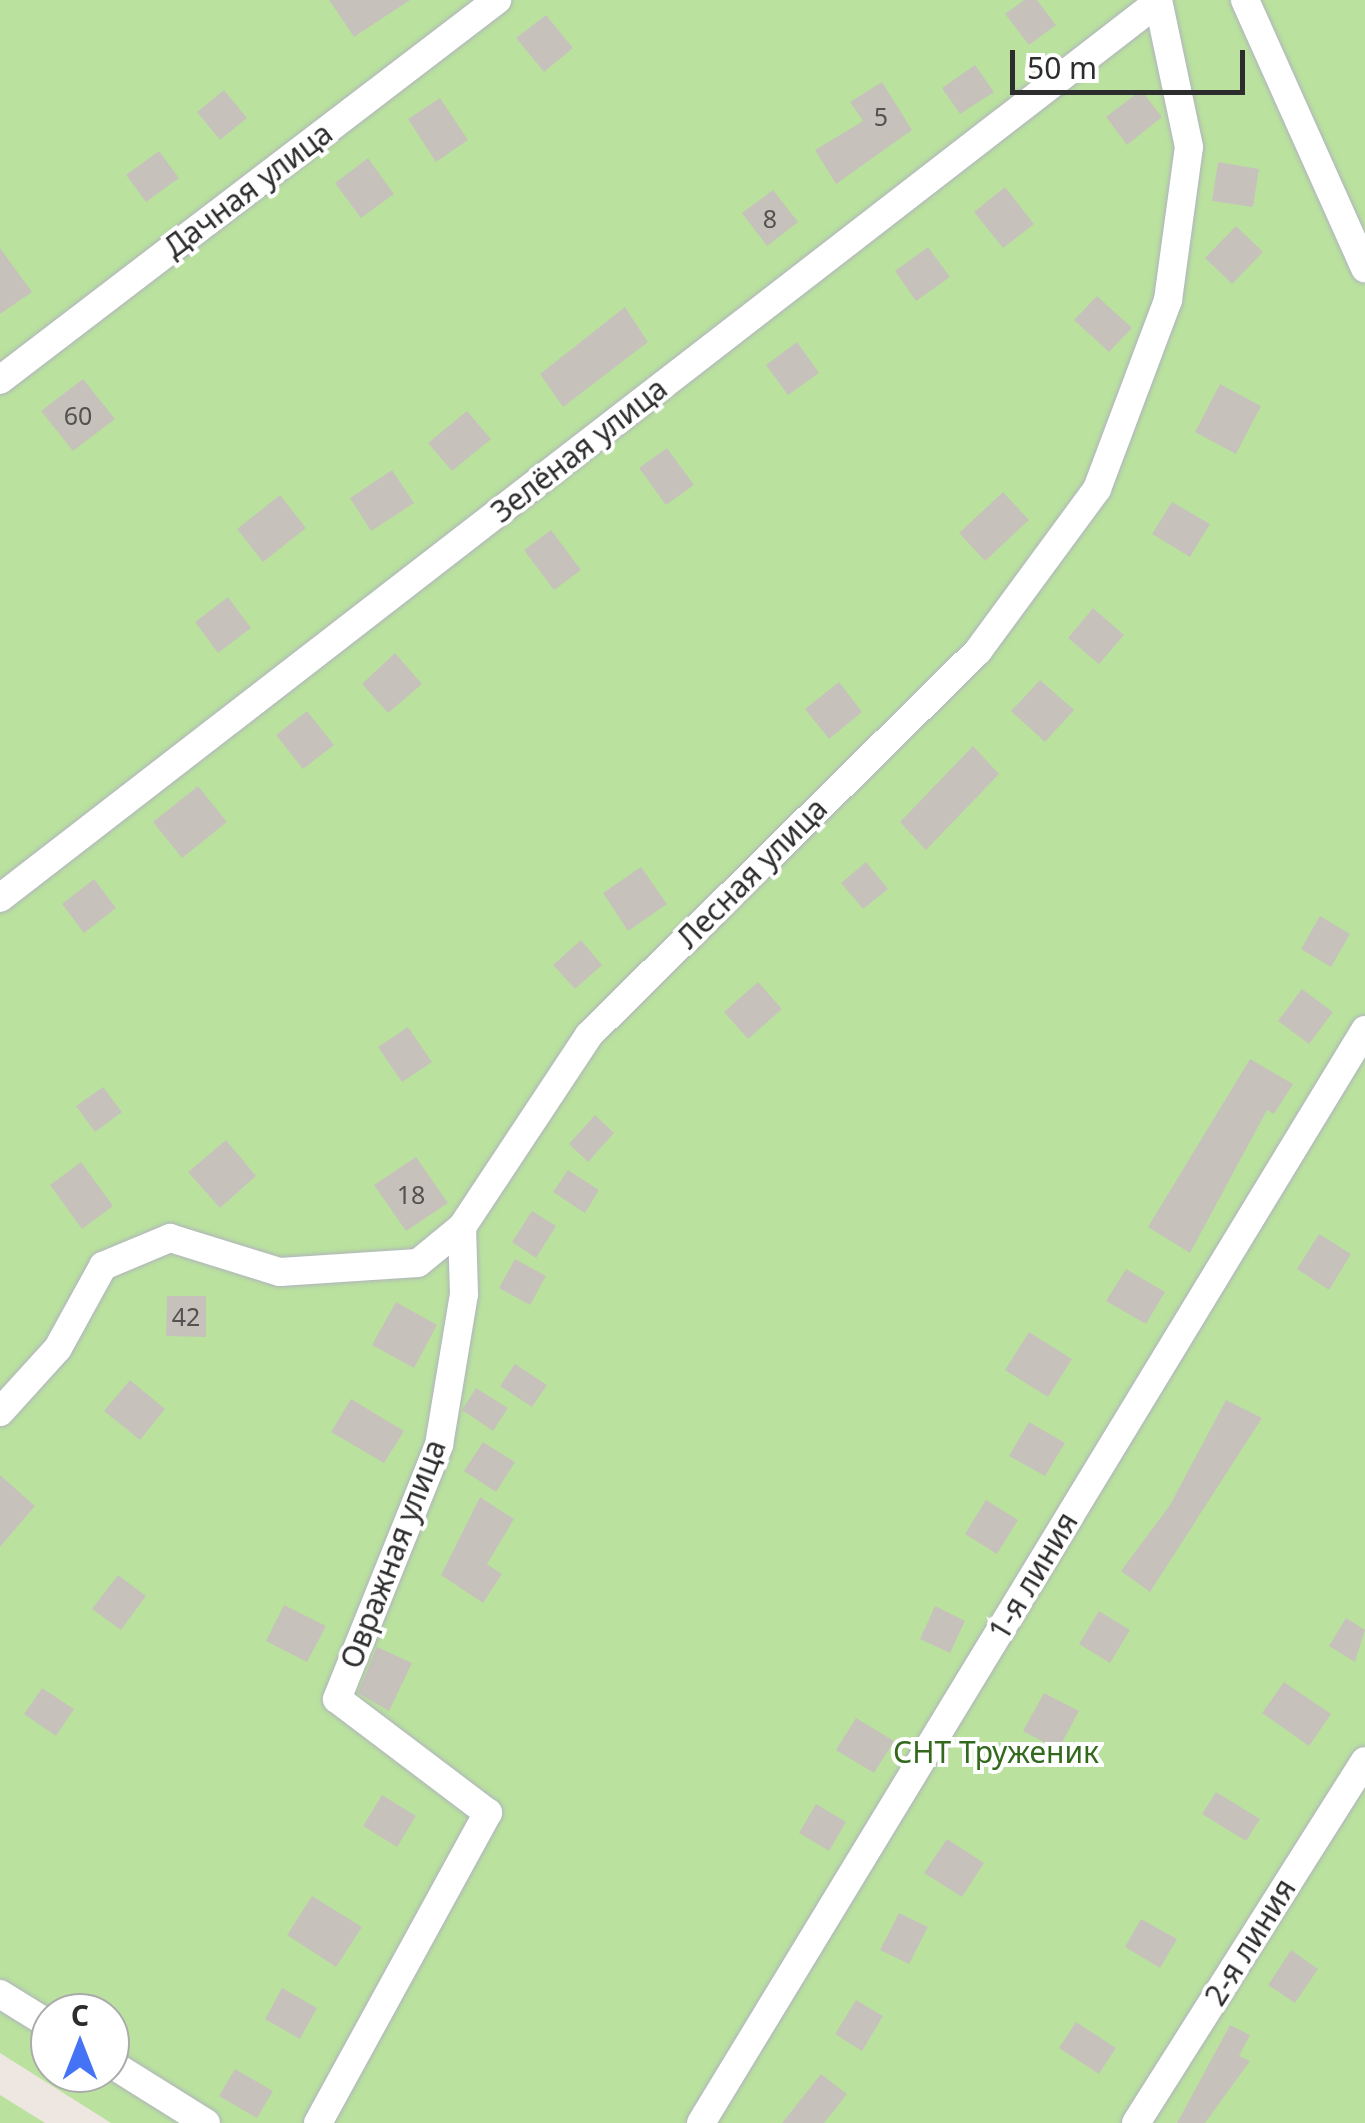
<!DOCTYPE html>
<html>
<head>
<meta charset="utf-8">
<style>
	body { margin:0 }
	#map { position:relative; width:1365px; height:2123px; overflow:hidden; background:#eee6e0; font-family:"Noto Sans",sans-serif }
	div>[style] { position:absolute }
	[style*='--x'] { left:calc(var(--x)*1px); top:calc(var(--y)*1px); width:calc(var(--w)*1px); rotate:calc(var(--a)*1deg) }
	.green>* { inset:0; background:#bae29e }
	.building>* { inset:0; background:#c6c2bb }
	.roads { filter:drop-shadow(0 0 2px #b0b3bc) drop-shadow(0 0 2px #b0b3bc) }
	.street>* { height:28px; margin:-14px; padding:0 14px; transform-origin:14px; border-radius:14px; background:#fff }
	span { translate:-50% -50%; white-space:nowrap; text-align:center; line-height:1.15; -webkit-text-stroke:8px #fff; paint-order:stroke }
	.number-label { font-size:25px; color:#535250 }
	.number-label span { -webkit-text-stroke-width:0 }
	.street-label { font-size:30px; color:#2d2d2d }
	.park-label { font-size:30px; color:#33691d }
	.north { position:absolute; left:30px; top:1993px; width:100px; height:100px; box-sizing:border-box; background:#fff; border:2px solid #ababab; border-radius:50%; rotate:0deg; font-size:28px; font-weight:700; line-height:40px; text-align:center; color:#2d2d2d }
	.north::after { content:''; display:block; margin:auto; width:35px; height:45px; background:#4573f5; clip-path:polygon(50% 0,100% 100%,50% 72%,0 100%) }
	.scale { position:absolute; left:1010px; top:50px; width:235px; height:45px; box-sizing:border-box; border:5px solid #2d2d2d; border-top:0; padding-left:12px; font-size:30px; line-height:35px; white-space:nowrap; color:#2d2d2d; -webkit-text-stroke:8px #fff; paint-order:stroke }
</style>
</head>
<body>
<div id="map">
	<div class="green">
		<i style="clip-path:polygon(evenodd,0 0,1365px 0,1365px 2123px,111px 2123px,0 2053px,0 0,50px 2013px,110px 2013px,110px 2073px,50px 2073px,50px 2013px)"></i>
		<i style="clip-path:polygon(0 2095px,45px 2123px,0 2123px)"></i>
	</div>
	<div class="building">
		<i style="clip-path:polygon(329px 0,410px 0,354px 37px)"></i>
		<i style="clip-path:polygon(1024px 0,1037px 0,1056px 25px,1029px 45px,1005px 14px)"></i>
		<i style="clip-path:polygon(546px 15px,573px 48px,544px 72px,516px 38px)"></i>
		<i style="clip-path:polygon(975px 65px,994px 92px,960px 114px,942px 88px)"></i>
		<i style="clip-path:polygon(882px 82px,912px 130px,836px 184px,815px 150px,863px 121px,850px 102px)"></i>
		<i style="clip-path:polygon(224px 90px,247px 118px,220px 140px,197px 112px)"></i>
		<i style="clip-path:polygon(1141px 90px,1162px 117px,1127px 145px,1106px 117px)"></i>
		<i style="clip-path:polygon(440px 98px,468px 140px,436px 162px,408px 119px)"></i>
		<i style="clip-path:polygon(159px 151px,179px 178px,146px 202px,126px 175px)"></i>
		<i style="clip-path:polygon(368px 158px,394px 194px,361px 218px,335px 183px)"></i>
		<i style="clip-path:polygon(1218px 162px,1259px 169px,1253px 207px,1212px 201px)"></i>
		<i style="clip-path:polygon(1005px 187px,1034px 224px,1003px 248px,974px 212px)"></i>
		<i style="clip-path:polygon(773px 190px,798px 222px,767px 246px,742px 213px)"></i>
		<i style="clip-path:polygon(1236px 226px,1263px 252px,1232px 284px,1205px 258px)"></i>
		<i style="clip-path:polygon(928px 247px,950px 277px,916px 301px,895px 271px)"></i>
		<i style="clip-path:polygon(0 248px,32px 292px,0 314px)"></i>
		<i style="clip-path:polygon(1097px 296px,1132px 328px,1109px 352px,1074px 320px)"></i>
		<i style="clip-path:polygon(625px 307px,648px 342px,563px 407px,540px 374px)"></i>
		<i style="clip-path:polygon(797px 342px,819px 373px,788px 395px,766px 365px)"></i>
		<i style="clip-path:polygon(83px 379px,115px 419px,73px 451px,41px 411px)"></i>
		<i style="clip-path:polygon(1220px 384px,1261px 406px,1236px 454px,1195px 432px)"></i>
		<i style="clip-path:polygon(467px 411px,491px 439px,452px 471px,428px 443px)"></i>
		<i style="clip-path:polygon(667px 448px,694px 485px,666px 505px,639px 468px)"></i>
		<i style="clip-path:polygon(392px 470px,414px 503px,371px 531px,350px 498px)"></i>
		<i style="clip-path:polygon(1003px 492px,1029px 520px,985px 561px,959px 533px)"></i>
		<i style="clip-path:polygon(280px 495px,306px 528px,263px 562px,237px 529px)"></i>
		<i style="clip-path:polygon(1172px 502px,1210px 524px,1190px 557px,1152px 534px)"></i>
		<i style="clip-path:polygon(551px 530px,581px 570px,554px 590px,524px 550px)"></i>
		<i style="clip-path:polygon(228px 597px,251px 628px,218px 653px,195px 622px)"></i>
		<i style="clip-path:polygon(1093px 608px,1124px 635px,1099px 664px,1068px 638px)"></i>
		<i style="clip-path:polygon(395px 653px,422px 684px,388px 713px,362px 684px)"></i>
		<i style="clip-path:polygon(1040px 680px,1074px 710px,1045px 742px,1011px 711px)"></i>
		<i style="clip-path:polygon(839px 682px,862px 712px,829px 739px,805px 709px)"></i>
		<i style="clip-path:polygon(307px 711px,334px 745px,303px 769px,276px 735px)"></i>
		<i style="clip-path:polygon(973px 746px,999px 774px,926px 850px,900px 822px)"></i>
		<i style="clip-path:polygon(198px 786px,227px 822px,182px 858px,153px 822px)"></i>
		<i style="clip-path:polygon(866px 862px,888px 889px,863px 909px,841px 883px)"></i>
		<i style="clip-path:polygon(641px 867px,667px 904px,628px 931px,603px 893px)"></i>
		<i style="clip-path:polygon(94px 879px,116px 908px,84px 933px,62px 904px)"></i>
		<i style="clip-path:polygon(1320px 916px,1350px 934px,1331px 967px,1301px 949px)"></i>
		<i style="clip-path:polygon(581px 940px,602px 965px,575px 989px,553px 965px)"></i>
		<i style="clip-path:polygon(758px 982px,782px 1009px,748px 1039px,724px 1012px)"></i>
		<i style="clip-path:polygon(1302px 989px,1333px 1012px,1309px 1044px,1278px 1021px)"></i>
		<i style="clip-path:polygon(408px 1027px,432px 1062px,402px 1082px,378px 1047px)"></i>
		<i style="clip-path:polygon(1250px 1059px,1293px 1084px,1274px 1114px,1267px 1110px,1190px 1253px,1148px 1227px)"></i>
		<i style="clip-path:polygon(103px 1087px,122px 1112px,95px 1132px,76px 1106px)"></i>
		<i style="clip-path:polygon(595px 1115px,614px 1133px,588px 1162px,569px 1144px)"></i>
		<i style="clip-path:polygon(226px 1140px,256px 1176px,220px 1208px,188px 1172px)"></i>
		<i style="clip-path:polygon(416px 1157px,448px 1203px,406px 1231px,374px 1185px)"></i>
		<i style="clip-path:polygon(81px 1162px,113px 1206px,82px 1229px,50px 1185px)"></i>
		<i style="clip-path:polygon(568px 1170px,599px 1190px,585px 1213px,553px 1192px)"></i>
		<i style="clip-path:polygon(532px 1211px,556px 1226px,536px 1258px,512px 1242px)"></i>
		<i style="clip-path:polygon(1319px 1234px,1351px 1254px,1329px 1290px,1297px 1269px)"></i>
		<i style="clip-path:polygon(515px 1259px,546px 1276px,530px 1305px,499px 1288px)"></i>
		<i style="clip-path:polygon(1126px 1269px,1165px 1292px,1146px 1324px,1106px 1301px)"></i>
		<i style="clip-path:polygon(167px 1296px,206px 1296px,206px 1337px,166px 1336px)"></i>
		<i style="clip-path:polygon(396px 1302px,437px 1325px,414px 1368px,372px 1345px)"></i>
		<i style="clip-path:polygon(1029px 1332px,1072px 1359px,1048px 1397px,1005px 1370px)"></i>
		<i style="clip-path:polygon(515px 1364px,547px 1385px,532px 1407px,500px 1386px)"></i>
		<i style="clip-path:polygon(130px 1380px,165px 1409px,140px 1440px,104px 1411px)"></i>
		<i style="clip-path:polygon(476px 1388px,508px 1408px,493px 1431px,462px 1410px)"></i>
		<i style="clip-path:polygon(351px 1399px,404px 1431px,384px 1463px,331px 1432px)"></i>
		<i style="clip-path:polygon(1226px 1400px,1262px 1418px,1150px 1592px,1121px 1571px,1170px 1505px)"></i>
		<i style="clip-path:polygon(1029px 1422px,1065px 1443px,1045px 1476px,1009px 1456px)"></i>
		<i style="clip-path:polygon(483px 1442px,515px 1462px,496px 1492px,464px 1471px)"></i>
		<i style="clip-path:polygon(0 1475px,35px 1506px,0 1547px)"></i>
		<i style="clip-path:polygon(480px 1497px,514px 1519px,487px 1564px,502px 1574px,483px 1603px,441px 1575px)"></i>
		<i style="clip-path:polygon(986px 1500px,1018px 1520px,997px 1554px,965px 1534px)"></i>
		<i style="clip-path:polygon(118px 1575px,146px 1596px,121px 1630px,92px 1609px)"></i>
		<i style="clip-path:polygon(284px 1605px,326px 1626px,307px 1662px,266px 1641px)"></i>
		<i style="clip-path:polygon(935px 1606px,965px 1621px,950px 1653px,920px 1639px)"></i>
		<i style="clip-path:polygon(1099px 1611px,1130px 1630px,1110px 1663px,1079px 1644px)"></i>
		<i style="clip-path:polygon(1346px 1618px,1365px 1630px,1355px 1662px,1329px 1646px)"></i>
		<i style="clip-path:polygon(377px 1647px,412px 1663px,389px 1711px,358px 1693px)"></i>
		<i style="clip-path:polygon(1284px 1682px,1331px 1714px,1309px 1746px,1262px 1713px)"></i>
		<i style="clip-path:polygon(42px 1688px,74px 1709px,56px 1736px,24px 1714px)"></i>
		<i style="clip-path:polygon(1044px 1693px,1079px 1711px,1058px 1750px,1023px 1731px)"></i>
		<i style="clip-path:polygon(856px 1718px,894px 1741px,874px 1773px,836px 1750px)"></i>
		<i style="clip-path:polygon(1216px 1792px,1260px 1819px,1246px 1841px,1202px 1814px)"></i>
		<i style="clip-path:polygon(382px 1795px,416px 1816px,397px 1847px,363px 1826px)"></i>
		<i style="clip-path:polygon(816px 1804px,846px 1822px,829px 1851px,799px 1833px)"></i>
		<i style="clip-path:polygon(947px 1839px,984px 1863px,962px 1897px,924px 1873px)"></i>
		<i style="clip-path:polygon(312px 1896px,362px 1927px,336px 1967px,287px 1935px)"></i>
		<i style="clip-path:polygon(899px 1913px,928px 1927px,909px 1964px,880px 1950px)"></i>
		<i style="clip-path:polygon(1141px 1919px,1177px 1939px,1160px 1968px,1125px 1947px)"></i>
		<i style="clip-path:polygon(1291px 1950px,1318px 1969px,1295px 2003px,1268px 1985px)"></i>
		<i style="clip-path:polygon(282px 1988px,317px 2008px,300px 2039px,265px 2019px)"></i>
		<i style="clip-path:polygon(856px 2000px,883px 2016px,862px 2051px,835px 2034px)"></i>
		<i style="clip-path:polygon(1076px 2022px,1116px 2048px,1099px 2074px,1059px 2048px)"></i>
		<i style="clip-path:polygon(1230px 2025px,1250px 2035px,1239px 2056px,1250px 2061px,1205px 2123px,1177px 2123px)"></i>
		<i style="clip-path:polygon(235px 2069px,273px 2091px,257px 2118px,219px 2096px)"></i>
		<i style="clip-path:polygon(821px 2074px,847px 2094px,824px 2123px,782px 2123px)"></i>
	</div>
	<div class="roads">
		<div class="street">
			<i style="--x:1245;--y:0;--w:294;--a:65.9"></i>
			<i style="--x:0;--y:380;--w:626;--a:-37.4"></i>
			<i style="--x:0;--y:898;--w:1464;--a:-37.73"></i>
			<i style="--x:0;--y:1412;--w:86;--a:-47.8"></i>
			<i style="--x:58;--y:1348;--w:94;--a:-61.2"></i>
			<i style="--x:103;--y:1266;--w:73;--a:-22.7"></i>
			<i style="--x:170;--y:1238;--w:115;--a:17.2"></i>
			<i style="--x:280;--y:1272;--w:138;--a:-3.7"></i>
			<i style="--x:418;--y:1263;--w:57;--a:-39.3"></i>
			<i style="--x:462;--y:1227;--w:230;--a:-56.5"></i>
			<i style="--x:589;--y:1035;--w:547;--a:-44.63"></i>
			<i style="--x:978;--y:651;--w:201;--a:-53.7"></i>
			<i style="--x:1097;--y:489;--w:202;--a:-69.4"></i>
			<i style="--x:1168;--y:300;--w:154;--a:-82.2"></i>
			<i style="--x:1189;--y:147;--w:150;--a:-101.9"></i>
			<i style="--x:0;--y:1994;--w:59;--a:31.8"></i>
			<i style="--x:110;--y:2063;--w:113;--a:32"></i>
			<i style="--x:318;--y:2123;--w:354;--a:-61.3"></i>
			<i style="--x:488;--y:1813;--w:189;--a:-142.9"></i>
			<i style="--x:337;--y:1699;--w:274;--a:-68.1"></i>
			<i style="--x:439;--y:1445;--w:153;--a:-80.6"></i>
			<i style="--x:464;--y:1294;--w:67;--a:-91.7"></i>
			<i style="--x:701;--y:2123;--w:1279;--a:-58.72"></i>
			<i style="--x:1136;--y:2123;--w:428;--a:-57.7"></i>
		</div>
	</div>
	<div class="number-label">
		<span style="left:881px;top:116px">5</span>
		<span style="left:770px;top:218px">8</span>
		<span style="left:78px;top:415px">60</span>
		<span style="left:411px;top:1194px">18</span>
		<span style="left:186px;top:1316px">42</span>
	</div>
	<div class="street-label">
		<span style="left:248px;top:190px;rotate:-37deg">Дачная улица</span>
		<span style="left:579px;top:450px;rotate:-38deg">Зелёная улица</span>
		<span style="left:752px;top:873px;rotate:-45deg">Лесная улица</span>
		<span style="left:393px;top:1554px;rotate:-69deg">Овражная улица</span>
		<span style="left:1033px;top:1576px;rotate:-59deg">1-я линия</span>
		<span style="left:1250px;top:1942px;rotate:-58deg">2-я линия</span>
	</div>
	<div class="park-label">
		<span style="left:996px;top:1752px">СНТ Труженик</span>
	</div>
	<div class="north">С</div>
	<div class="scale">50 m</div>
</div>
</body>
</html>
